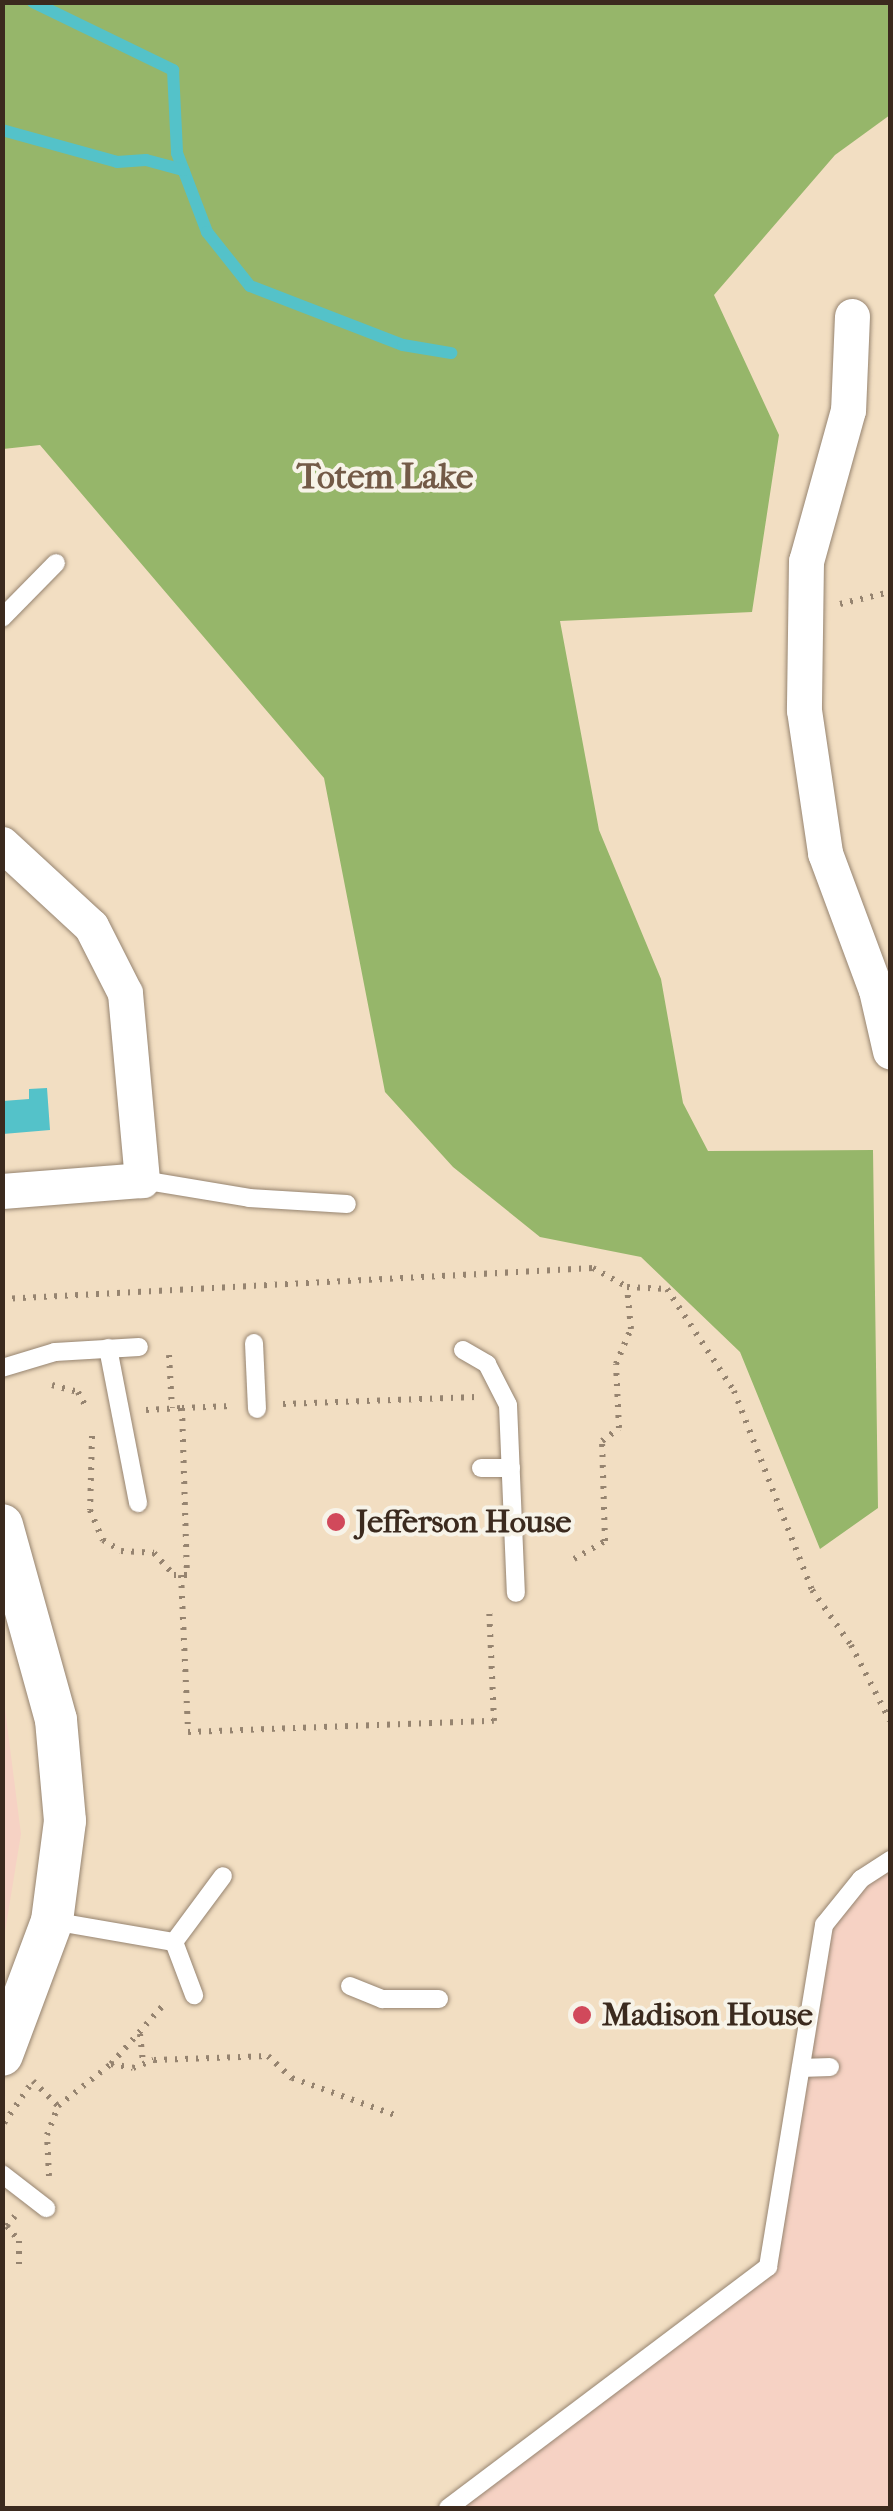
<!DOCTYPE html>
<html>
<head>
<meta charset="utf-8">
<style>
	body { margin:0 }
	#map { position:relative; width:893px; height:2511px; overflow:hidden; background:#f2dec2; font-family:"IM FELL French Canon",serif }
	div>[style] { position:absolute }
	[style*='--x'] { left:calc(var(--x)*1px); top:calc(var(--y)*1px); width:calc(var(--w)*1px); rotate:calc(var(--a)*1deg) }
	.built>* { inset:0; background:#f6d2c4 }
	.forest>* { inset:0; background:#96b66a }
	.water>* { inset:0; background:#54c2c9 }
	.stream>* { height:12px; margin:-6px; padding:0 6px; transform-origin:6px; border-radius:6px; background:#54c2c9 }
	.path>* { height:6px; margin-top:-3px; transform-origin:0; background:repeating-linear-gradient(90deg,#968470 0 2.5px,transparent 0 10.5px) }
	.roads { filter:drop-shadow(0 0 2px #968470) drop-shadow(0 0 2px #968470) }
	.service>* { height:18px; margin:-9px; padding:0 9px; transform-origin:9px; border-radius:9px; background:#fff }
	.minor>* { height:35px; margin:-17.5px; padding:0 17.5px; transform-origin:17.5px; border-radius:17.5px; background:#fff }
	.tertiary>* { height:42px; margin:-21px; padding:0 21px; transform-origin:21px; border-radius:21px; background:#fff }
	.dots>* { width:28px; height:28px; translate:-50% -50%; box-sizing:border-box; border:5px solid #f7f3e8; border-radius:50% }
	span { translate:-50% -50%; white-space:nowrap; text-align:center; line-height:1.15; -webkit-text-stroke:8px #f7f3e8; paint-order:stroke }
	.poi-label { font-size:32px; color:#3b2a1e; font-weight:700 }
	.left { translate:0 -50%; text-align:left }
	.neighbourhood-label { font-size:35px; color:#735a47; font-weight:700 }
	.frame { position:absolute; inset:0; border:5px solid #3b2a1e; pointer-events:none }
</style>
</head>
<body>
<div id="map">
	<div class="built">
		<i style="clip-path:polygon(3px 1693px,21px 1834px,3px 1944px,2px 1944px)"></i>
		<i style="clip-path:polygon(890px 1860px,890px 2508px,448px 2508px,767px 2267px,824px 1925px)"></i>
	</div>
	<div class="forest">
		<i style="clip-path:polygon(2px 3px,890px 3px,890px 115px,835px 155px,714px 295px,779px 435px,752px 612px,560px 621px,599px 830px,661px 979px,683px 1103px,708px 1151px,873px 1150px,878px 1508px,820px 1549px,740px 1352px,641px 1257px,540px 1237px,453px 1167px,385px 1092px,324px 778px,40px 445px,3px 449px)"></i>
	</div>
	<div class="water">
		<i style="clip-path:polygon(47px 1088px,50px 1130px,3px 1134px,3px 1101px,29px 1099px,29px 1089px)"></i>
	</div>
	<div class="stream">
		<i style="--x:33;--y:2;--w:156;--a:25.9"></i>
		<i style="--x:173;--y:70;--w:83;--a:87.2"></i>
		<i style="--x:177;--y:153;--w:85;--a:69.2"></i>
		<i style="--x:207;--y:232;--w:69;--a:51.5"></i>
		<i style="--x:250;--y:286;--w:164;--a:21.1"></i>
		<i style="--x:403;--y:345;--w:49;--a:9.5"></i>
		<i style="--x:2;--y:130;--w:119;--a:15.5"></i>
		<i style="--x:117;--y:162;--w:29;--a:-4"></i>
		<i style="--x:146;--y:160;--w:39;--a:15"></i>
	</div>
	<div class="path">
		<i style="--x:840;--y:604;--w:51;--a:-13.5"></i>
		<i style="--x:2;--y:1299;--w:592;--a:-3"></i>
		<i style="--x:593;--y:1268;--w:39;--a:29"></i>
		<i style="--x:627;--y:1287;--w:40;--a:2.9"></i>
		<i style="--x:667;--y:1289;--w:122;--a:56.7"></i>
		<i style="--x:734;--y:1391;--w:214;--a:68.6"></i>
		<i style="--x:812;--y:1590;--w:67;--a:54.7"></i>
		<i style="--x:851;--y:1645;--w:85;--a:62.8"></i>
		<i style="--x:169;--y:1355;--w:53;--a:86.8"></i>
		<i style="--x:52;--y:1385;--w:27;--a:15"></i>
		<i style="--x:78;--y:1392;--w:19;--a:62"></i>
		<i style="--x:283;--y:1404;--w:193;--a:-2.1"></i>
		<i style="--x:182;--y:1408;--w:49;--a:-2.3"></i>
		<i style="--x:146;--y:1410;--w:36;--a:-3"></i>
		<i style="--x:182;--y:1408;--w:167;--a:88.3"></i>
		<i style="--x:92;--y:1436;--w:74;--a:91.5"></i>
		<i style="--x:90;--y:1510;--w:33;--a:67"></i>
		<i style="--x:103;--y:1540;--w:21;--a:31"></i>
		<i style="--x:121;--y:1551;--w:33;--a:3"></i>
		<i style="--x:154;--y:1553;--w:30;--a:48"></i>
		<i style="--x:174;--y:1575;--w:18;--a:0"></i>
		<i style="--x:574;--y:1559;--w:36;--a:-30"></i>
		<i style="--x:605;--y:1541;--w:100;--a:-91.7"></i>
		<i style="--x:602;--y:1441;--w:21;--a:-37"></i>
		<i style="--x:619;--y:1428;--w:64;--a:-92.7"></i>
		<i style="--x:616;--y:1364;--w:38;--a:-67"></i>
		<i style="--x:631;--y:1329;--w:42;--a:-95.4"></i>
		<i style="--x:181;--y:1575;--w:157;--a:87.4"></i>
		<i style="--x:188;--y:1732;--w:306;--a:-2.1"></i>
		<i style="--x:494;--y:1721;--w:114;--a:-92.5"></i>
		<i style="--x:140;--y:2034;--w:29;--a:84"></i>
		<i style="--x:111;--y:2064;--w:83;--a:-48.4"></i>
		<i style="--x:4;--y:2123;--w:51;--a:-55.4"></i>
		<i style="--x:33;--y:2081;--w:35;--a:45"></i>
		<i style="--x:58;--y:2106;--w:68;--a:-38.4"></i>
		<i style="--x:111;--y:2064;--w:22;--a:10"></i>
		<i style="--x:133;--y:2068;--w:22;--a:-21"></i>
		<i style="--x:154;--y:2060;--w:114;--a:-2"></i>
		<i style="--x:268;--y:2056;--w:33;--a:43"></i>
		<i style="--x:292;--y:2078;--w:109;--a:19.8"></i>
		<i style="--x:49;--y:2176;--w:41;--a:-92.8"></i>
		<i style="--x:47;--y:2135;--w:31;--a:-69"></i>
		<i style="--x:15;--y:2216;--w:13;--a:129"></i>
		<i style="--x:7;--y:2226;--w:19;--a:51"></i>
		<i style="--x:19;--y:2241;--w:30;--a:90"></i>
	</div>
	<div class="roads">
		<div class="service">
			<i style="--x:2;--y:618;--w:77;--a:-45.5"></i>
			<i style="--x:142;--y:1180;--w:109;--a:9.5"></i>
			<i style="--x:249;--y:1198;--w:98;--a:3.5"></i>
			<i style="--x:254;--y:1343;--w:66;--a:87.4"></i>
			<i style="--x:108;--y:1348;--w:158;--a:79"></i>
			<i style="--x:463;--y:1350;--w:28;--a:30"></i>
			<i style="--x:487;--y:1364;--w:46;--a:62.9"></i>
			<i style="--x:508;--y:1405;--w:188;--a:87.6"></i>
			<i style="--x:2;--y:1368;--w:55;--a:-16.8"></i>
			<i style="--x:55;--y:1352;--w:84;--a:-3.4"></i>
			<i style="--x:481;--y:1468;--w:30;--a:0"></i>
			<i style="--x:52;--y:1921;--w:124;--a:9.8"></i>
			<i style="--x:174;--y:1942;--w:82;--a:-53.4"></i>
			<i style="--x:174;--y:1942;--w:57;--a:69.3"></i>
			<i style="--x:350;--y:1986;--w:35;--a:22"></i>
			<i style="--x:382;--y:1999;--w:57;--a:0"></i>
			<i style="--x:801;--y:2068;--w:29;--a:-2"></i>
			<i style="--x:2;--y:2174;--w:56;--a:37.7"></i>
			<i style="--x:448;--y:2508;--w:401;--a:-37"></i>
			<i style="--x:768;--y:2267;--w:347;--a:-80.7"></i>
			<i style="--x:824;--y:1925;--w:59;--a:-51.2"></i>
			<i style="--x:861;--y:1879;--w:35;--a:-33"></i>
		</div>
		<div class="minor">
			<i style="--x:852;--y:316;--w:94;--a:92.4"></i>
			<i style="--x:848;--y:410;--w:157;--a:105.5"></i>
			<i style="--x:806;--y:561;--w:149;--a:90.8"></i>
			<i style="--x:804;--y:710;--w:145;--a:81.6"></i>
			<i style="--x:825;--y:853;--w:146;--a:69.6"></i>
			<i style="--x:876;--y:990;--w:63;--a:77.1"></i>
			<i style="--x:2;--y:844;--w:121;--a:42.7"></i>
			<i style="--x:91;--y:926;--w:75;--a:63.1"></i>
			<i style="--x:125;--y:993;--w:188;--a:84.8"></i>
			<i style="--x:142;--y:1180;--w:140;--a:175.5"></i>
		</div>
		<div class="tertiary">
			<i style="--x:2;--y:1525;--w:202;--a:74.5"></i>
			<i style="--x:56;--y:1720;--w:101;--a:84.9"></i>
			<i style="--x:65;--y:1821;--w:101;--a:97.4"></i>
			<i style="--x:52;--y:1921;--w:143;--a:110.5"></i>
		</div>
	</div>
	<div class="dots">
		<i style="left:336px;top:1522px;background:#d1495b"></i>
		<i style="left:582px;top:2015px;background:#d1495b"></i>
	</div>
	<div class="poi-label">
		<span class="left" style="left:356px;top:1522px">Jefferson House</span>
		<span class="left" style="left:602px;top:2015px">Madison House</span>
	</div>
	<div class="neighbourhood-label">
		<span style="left:385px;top:477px">Totem Lake</span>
	</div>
	<div class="frame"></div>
</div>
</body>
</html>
